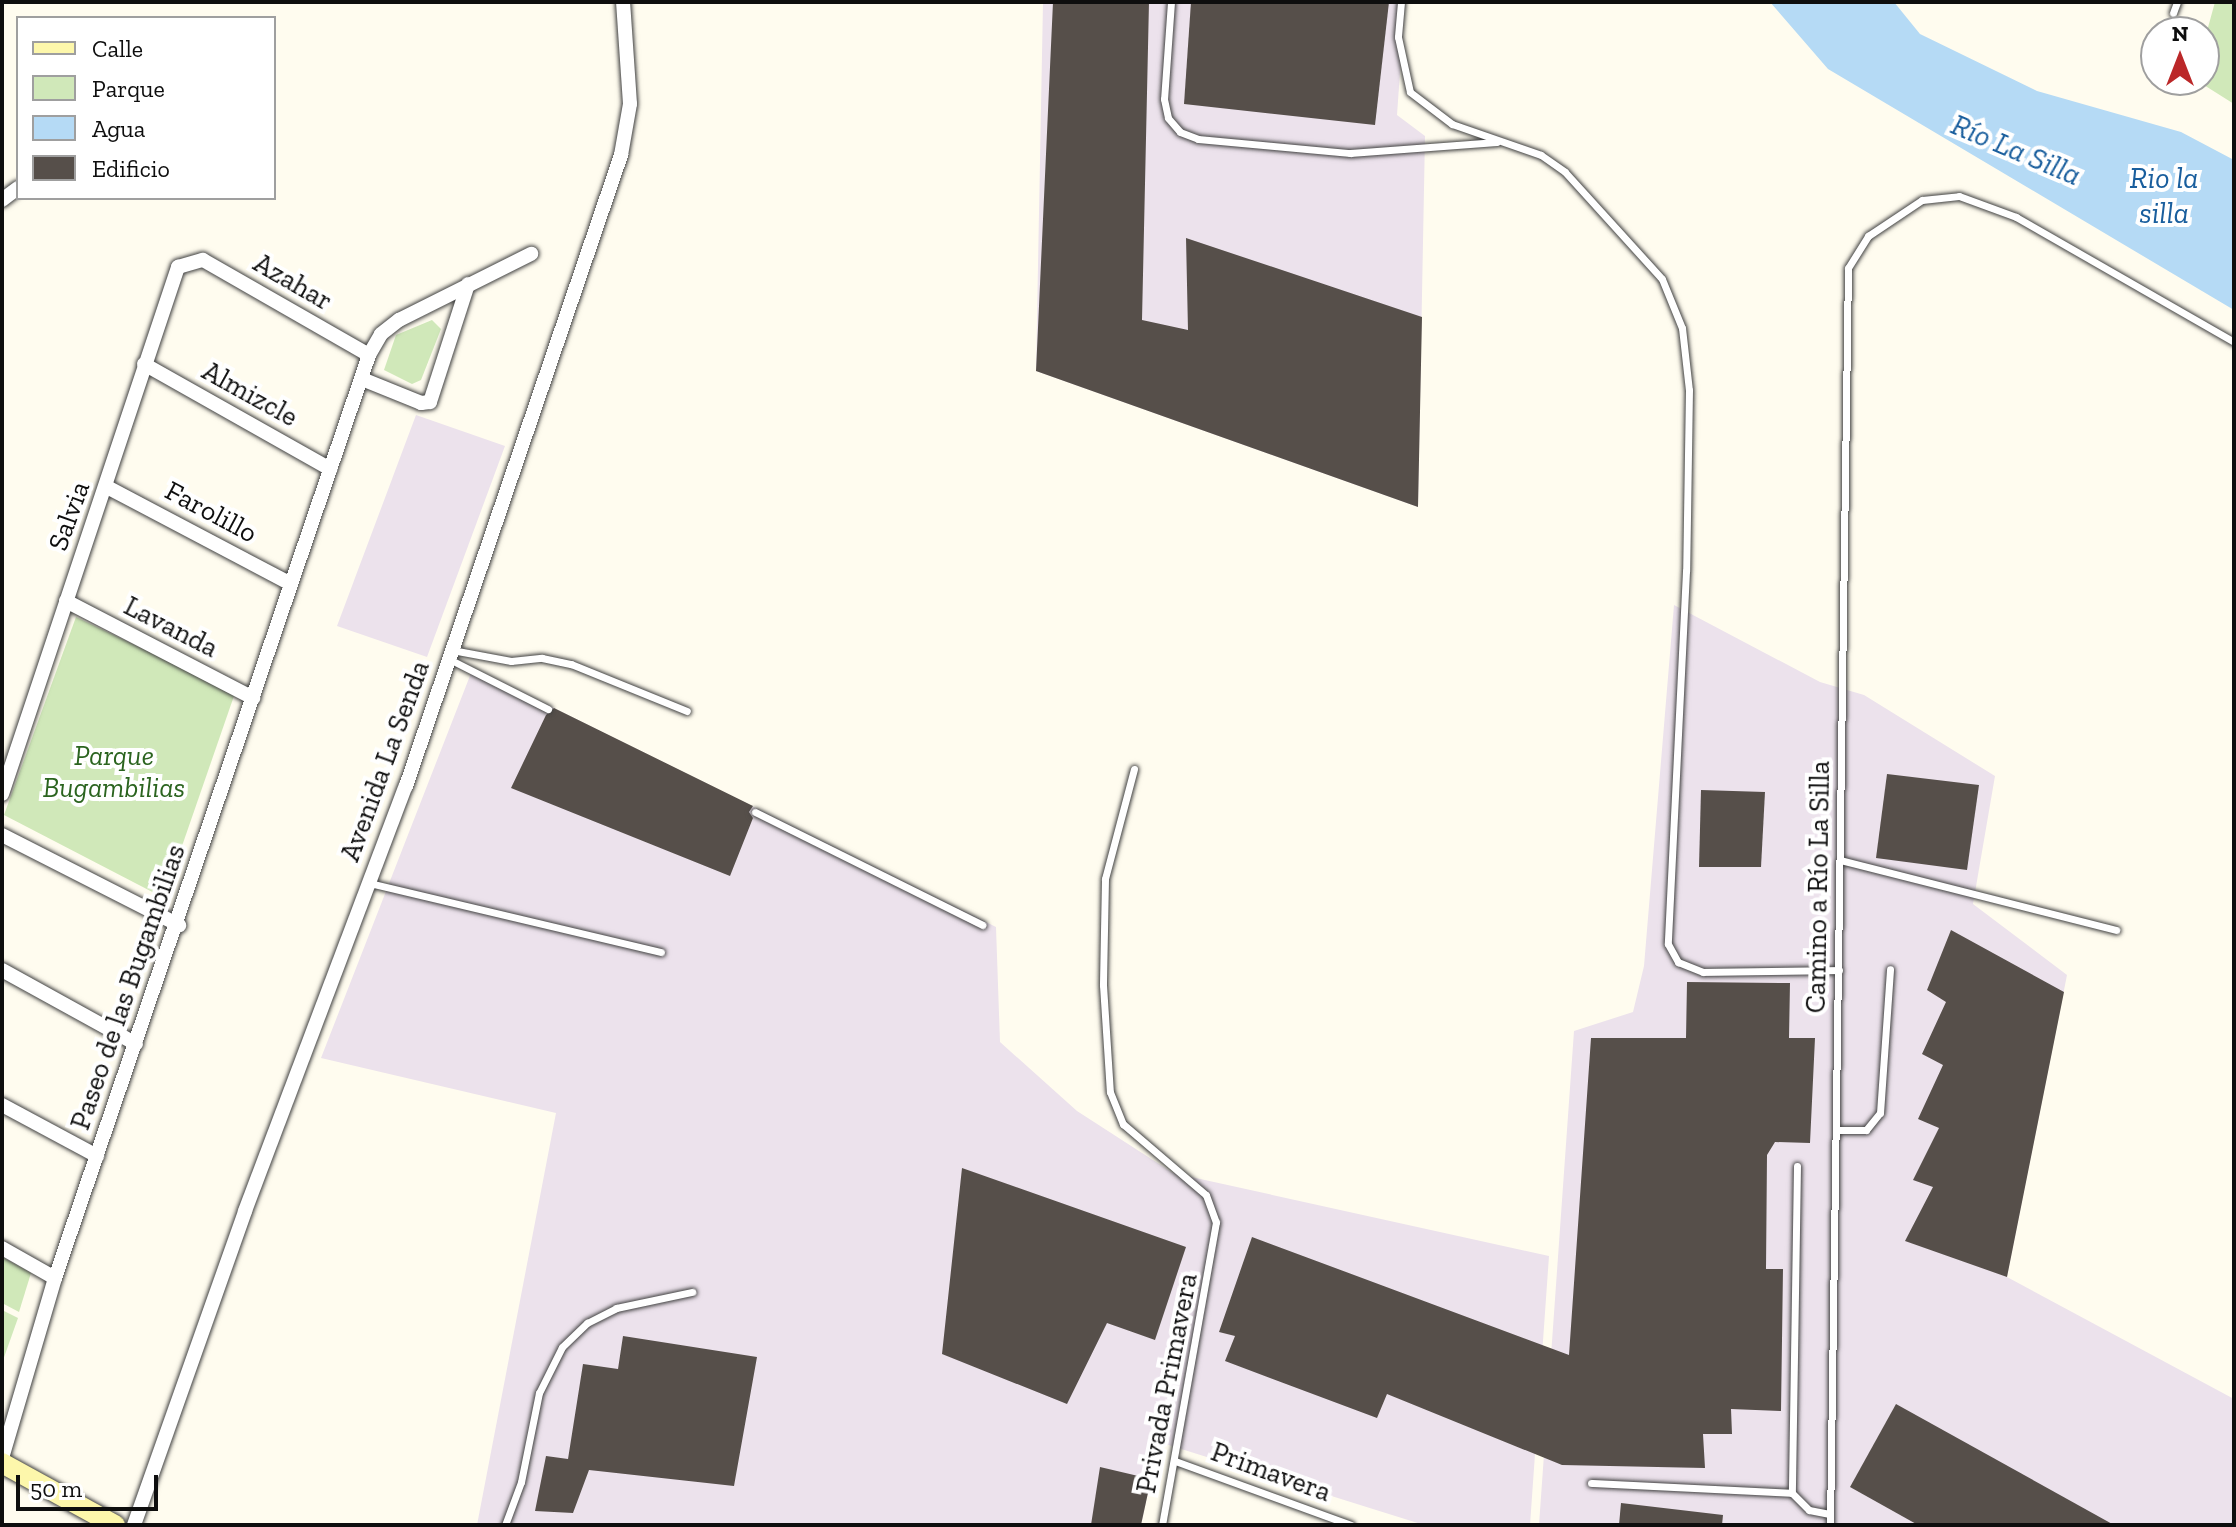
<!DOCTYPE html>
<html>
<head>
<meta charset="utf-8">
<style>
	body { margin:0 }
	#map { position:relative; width:2236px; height:1527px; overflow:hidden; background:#fffcef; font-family:"Zilla Slab",serif }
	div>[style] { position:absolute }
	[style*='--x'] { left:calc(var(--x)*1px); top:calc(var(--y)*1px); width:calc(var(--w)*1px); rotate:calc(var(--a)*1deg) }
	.industrial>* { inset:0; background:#ece2ec }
	.green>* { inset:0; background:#d0e8b9 }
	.water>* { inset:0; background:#b5daf5 }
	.building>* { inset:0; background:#564f4a }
	.roads { filter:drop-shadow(0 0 2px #414141) drop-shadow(0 0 2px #414141) }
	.lane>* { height:7px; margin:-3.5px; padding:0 3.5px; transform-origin:3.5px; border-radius:3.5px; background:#fff }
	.street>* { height:14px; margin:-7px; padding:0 7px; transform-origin:7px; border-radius:7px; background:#fff }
	.secondary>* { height:20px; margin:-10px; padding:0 10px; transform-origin:10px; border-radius:10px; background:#fdf7ab }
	span { translate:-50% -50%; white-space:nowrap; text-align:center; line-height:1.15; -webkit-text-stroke:8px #fff; paint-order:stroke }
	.street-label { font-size:28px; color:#0e0e0e }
	.park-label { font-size:28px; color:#2b641f; font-style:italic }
	.water-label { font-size:30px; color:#195e9d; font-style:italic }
	.frame { position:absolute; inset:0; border:4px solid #0e0e0e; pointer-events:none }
	.legend { position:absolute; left:16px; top:16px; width:260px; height:184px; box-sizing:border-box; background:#fff; border:2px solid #9f9f9f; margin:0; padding:10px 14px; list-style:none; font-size:24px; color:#0e0e0e }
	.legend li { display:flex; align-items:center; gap:16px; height:40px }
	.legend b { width:40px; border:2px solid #9f9f9f }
	.north { position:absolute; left:2140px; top:16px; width:80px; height:80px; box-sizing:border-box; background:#fff; border:2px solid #9f9f9f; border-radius:50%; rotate:0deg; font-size:22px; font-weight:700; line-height:32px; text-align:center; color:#0e0e0e }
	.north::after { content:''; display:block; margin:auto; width:28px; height:36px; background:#bb2829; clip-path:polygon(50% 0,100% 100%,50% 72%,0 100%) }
	.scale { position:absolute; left:16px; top:1475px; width:142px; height:36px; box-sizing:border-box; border:4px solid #0e0e0e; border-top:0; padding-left:10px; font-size:24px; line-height:28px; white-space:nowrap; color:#0e0e0e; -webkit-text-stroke:6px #fff; paint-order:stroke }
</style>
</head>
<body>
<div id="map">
	<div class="industrial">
		<i style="clip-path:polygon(1043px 2px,1405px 2px,1397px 115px,1425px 136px,1418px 507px,1036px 371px)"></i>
		<i style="clip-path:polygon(416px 415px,505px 446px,427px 657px,337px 626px)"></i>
		<i style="clip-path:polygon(1674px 605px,1820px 682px,1864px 695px,1995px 776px,1973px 904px,2067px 975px,2007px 1277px,2234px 1399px,2234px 1525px,1539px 1525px,1574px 1031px,1633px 1012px,1644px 966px)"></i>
		<i style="clip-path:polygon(473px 668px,996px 927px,1000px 1042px,1077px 1111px,1173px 1173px,1549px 1256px,1530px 1525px,1424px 1525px,1159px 1442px,1141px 1525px,477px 1525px,556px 1113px,321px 1058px)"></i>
	</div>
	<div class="green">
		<i style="clip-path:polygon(2215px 2px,2234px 2px,2234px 104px,2196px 80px,2204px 80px,2204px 42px)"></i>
		<i style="clip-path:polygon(432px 320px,441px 329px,421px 380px,412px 384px,384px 370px,396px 335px)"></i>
		<i style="clip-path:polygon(76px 617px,235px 693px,164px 898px,4px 815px)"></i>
		<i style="clip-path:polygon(2px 1257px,31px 1273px,19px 1312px,2px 1303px)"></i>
		<i style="clip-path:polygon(2px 1310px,18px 1318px,2px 1363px)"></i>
	</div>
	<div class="water">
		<i style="clip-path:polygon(1770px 2px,1894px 2px,1920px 34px,2037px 91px,2181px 132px,2234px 160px,2234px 310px,1828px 69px)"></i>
	</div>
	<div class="building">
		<i style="clip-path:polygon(1053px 2px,1149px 2px,1142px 320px,1188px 330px,1186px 238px,1422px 317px,1418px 507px,1036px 371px)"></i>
		<i style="clip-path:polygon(1191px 2px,1389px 2px,1375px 125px,1184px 104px)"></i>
		<i style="clip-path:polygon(554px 708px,753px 806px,749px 812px,753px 818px,730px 876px,511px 788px,546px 715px)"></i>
		<i style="clip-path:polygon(1887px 774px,1979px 785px,1967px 870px,1876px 858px)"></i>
		<i style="clip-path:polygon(1701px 790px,1765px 792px,1761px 867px,1699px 867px)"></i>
		<i style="clip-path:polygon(1951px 930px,2064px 992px,2007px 1277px,1905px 1241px,1933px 1187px,1913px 1180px,1939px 1128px,1918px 1119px,1943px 1065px,1922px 1054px,1946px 1002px,1927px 990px)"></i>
		<i style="clip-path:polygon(1687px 982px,1790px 983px,1789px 1038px,1815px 1038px,1810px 1143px,1775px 1142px,1767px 1155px,1766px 1269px,1783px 1269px,1781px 1411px,1731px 1409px,1732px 1434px,1703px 1434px,1705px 1468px,1562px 1465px,1387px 1394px,1377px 1418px,1225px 1361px,1235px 1336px,1219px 1332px,1252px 1237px,1569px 1355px,1591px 1038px,1686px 1038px)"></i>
		<i style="clip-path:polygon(962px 1168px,1186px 1247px,1155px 1340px,1107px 1323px,1067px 1404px,942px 1354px)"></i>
		<i style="clip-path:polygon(623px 1336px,757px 1357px,734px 1486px,589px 1470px,573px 1513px,535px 1511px,546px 1456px,568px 1459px,583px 1364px,618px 1369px)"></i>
		<i style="clip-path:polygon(1896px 1404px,2114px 1525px,1918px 1525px,1850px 1487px)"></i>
		<i style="clip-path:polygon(1100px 1467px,1151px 1479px,1141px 1525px,1091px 1525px)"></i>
		<i style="clip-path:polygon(1621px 1503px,1723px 1515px,1722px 1525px,1619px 1525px)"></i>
	</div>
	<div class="roads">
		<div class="lane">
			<i style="--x:1171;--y:2;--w:97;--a:94.1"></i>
			<i style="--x:1164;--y:99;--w:19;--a:78"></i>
			<i style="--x:1168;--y:118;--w:18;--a:49"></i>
			<i style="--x:1180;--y:132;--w:19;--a:21"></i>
			<i style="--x:1198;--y:139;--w:153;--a:5.3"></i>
			<i style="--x:1350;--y:153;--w:147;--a:-4.3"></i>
			<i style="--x:1401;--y:2;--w:35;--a:95"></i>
			<i style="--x:1398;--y:37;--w:56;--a:77.7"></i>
			<i style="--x:1410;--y:92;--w:53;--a:37.3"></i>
			<i style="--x:1452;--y:124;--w:94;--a:19.2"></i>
			<i style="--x:1541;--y:155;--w:29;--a:35"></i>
			<i style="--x:1565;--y:172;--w:144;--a:47.8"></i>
			<i style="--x:1662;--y:279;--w:53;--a:67.8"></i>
			<i style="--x:1682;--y:328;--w:62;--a:83.6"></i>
			<i style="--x:1689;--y:390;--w:181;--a:90.9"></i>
			<i style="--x:1686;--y:571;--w:373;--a:92.8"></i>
			<i style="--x:1668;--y:944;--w:21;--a:61"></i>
			<i style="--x:1678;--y:962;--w:27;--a:22"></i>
			<i style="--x:1703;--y:972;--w:136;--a:-0.8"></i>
			<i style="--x:2173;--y:13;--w:12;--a:-70"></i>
			<i style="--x:452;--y:650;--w:60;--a:10.6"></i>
			<i style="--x:511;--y:661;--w:31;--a:-6"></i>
			<i style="--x:542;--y:658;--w:30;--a:12"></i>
			<i style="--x:571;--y:664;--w:125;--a:22.1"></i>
			<i style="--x:449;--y:659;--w:111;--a:26.8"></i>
			<i style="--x:1134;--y:769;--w:114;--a:104.8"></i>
			<i style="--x:1105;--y:879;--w:106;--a:91.1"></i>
			<i style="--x:1103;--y:985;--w:107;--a:86.3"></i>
			<i style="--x:1110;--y:1092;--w:35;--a:68"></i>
			<i style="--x:1123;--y:1124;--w:109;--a:40.5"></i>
			<i style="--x:1206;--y:1195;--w:29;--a:70"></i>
			<i style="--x:1216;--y:1222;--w:308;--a:100.1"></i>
			<i style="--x:755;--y:812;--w:254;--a:26.4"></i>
			<i style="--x:1840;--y:860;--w:285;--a:14.2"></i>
			<i style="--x:369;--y:883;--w:300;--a:13.3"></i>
			<i style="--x:1836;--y:1130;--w:30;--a:0"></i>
			<i style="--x:1866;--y:1130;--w:22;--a:-51"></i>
			<i style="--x:1880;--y:1113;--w:144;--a:-86"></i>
			<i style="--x:1797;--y:1166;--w:327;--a:90.9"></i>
			<i style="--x:1792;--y:1493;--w:24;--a:45"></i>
			<i style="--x:1809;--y:1510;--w:21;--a:11"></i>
			<i style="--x:1175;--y:1461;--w:187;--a:20"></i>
			<i style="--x:1591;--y:1483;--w:201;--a:2.8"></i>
			<i style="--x:505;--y:1525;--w:46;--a:-69.6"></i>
			<i style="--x:521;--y:1482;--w:91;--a:-78.6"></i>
			<i style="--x:539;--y:1393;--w:51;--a:-63.4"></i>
			<i style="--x:562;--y:1347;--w:35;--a:-44"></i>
			<i style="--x:587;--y:1323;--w:33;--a:-27"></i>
			<i style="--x:616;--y:1308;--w:78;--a:-11.9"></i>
			<i style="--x:1830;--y:1525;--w:1257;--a:-89.18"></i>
			<i style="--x:1848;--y:268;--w:38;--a:-58"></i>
			<i style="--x:1868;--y:236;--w:65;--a:-33.7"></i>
			<i style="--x:1922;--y:200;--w:37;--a:-6"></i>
			<i style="--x:1959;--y:196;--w:61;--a:20.2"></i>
			<i style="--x:2016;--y:217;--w:251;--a:29.8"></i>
		</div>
		<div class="street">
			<i style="--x:2;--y:200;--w:20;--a:-37"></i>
			<i style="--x:144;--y:364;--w:214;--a:29.4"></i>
			<i style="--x:362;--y:379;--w:64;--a:22.1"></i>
			<i style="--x:421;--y:403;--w:9;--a:-6"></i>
			<i style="--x:430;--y:402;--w:124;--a:-72.1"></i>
			<i style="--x:107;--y:487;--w:208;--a:27.8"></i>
			<i style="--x:66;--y:601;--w:211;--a:27.4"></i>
			<i style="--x:2;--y:794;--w:556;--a:-71.53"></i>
			<i style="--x:178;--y:267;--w:26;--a:-16"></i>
			<i style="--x:203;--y:260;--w:191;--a:29.8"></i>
			<i style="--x:2;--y:835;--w:199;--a:27"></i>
			<i style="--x:2;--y:970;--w:153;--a:28.9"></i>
			<i style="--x:2;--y:1105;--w:108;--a:28.2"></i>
			<i style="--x:2;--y:1248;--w:61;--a:29.5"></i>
			<i style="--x:2;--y:1458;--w:188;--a:-73.6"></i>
			<i style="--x:55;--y:1278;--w:975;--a:-71.21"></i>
			<i style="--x:369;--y:355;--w:24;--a:-60"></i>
			<i style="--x:381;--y:334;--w:23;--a:-38"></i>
			<i style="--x:399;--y:320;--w:148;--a:-26.6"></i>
			<i style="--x:134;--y:1525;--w:333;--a:-70.5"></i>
			<i style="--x:245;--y:1211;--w:454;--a:-69.3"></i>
			<i style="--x:406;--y:786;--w:667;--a:-71.18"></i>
			<i style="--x:621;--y:155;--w:52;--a:-80"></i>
			<i style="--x:630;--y:104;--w:102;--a:-93.9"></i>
		</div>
		<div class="secondary">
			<i style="--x:2;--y:1463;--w:129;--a:28.8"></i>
		</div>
	</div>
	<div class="street-label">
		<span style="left:293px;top:282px;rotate:30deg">Azahar</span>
		<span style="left:250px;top:394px;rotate:29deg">Almizcle</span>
		<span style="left:211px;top:512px;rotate:28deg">Farolillo</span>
		<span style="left:69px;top:516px;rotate:-70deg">Salvia</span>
		<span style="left:171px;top:627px;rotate:27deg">Lavanda</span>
		<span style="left:385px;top:761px;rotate:-70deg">Avenida La Senda</span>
		<span style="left:1818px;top:887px;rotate:-89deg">Camino a Río La Silla</span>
		<span style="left:128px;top:987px;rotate:-71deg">Paseo de las Bugambilias</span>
		<span style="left:1167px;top:1383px;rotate:-79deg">Privada Primavera</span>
		<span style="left:1271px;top:1472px;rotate:20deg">Primavera</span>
	</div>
	<div class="park-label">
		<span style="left:114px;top:772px">Parque<br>Bugambilias</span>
	</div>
	<div class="water-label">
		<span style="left:2016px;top:150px;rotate:23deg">Río La Silla</span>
		<span style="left:2164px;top:195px">Rio la<br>silla</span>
	</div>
	<div class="frame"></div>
	<ul class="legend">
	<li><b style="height:10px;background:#fdf7ab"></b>Calle</li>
	<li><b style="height:22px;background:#d0e8b9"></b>Parque</li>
	<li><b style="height:22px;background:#b5daf5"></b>Agua</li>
	<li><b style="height:22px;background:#564f4a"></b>Edificio</li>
	</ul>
	<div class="north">N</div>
	<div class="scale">50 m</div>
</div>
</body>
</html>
